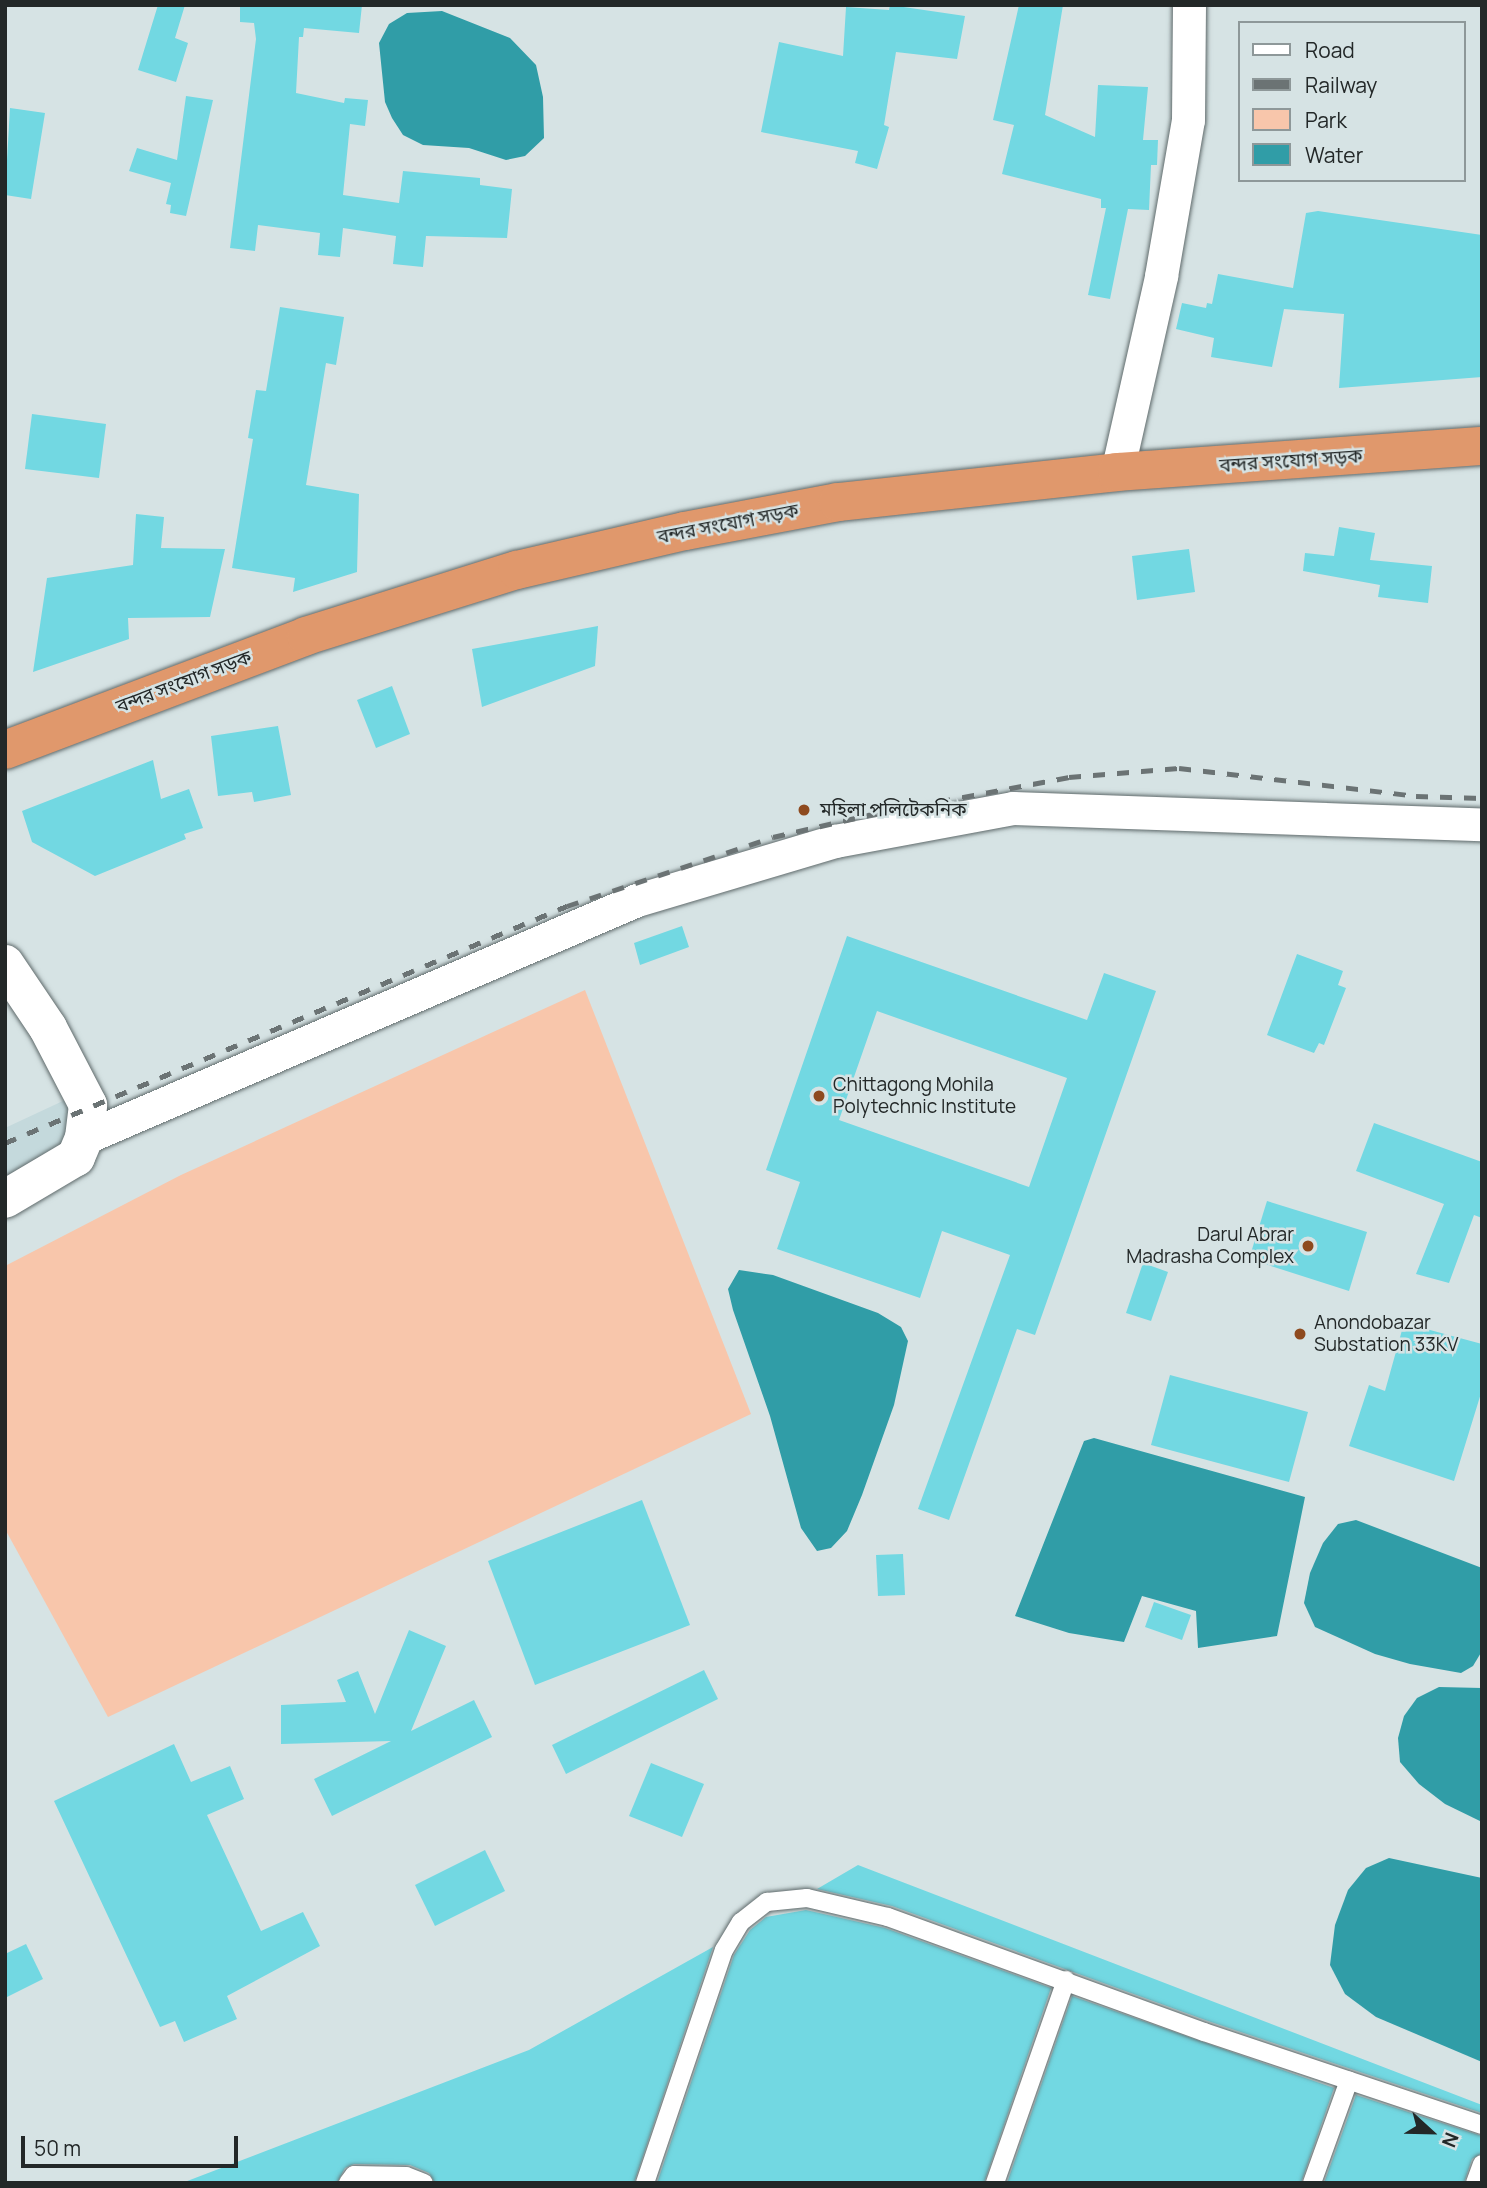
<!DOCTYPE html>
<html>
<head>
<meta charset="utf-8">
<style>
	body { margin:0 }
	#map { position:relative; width:1487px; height:2188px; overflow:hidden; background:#d6e3e4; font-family:Manrope,"Noto Sans Bengali",sans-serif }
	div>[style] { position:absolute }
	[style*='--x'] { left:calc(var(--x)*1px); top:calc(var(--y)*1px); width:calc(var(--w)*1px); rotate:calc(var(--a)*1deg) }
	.built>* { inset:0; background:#c4d9dc }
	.green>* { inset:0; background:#f8c6ab }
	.water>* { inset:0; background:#309da7 }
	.building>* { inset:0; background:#72d8e2 }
	.roads { filter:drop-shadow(0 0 2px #5f6a6b) drop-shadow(0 0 2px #5f6a6b) }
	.service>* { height:18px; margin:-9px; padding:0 9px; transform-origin:9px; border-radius:9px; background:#fff }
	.minor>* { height:33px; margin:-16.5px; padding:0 16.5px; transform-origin:16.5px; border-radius:16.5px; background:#fff }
	.tertiary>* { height:38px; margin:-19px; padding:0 19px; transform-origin:19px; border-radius:19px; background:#fff }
	.trunk>* { height:38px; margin:-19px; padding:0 19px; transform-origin:19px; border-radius:19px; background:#e0986c }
	.rail>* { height:5px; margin-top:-2.5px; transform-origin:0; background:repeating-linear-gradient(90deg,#6b7374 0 12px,transparent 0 24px) }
	.dots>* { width:19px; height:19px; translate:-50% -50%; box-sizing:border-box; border:4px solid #d6e3e4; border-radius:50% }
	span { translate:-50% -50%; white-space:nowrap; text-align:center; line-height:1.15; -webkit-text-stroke:5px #d6e3e4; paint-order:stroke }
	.street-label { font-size:19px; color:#232828 }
	.poi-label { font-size:19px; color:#232828 }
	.left { translate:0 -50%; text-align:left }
	.right { translate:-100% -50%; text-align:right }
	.frame { position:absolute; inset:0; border:7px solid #232828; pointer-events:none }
	.legend { position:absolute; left:1238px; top:21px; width:228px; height:161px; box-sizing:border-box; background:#d6e3e4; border:2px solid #8e9899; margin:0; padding:9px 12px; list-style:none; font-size:21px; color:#232828 }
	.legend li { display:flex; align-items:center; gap:14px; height:35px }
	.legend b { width:35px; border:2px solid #8e9899 }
	.north { position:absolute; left:1396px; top:2097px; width:70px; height:70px; -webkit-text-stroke:5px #d6e3e4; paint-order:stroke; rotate:112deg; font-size:19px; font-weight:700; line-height:28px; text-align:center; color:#232828 }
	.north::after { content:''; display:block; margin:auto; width:24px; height:32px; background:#232828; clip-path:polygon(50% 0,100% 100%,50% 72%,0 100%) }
	.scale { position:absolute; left:21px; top:2136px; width:217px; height:32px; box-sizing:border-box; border:4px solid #232828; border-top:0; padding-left:9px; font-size:21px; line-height:24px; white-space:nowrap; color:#232828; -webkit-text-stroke:5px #d6e3e4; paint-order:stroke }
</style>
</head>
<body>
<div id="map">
	<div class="built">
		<i style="clip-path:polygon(65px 1100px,79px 1132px,5px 1179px,5px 1128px)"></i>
	</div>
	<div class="green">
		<i style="clip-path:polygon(585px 990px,751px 1414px,108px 1717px,5px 1529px,5px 1266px,181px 1175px)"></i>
	</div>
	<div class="water">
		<i style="clip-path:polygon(442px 11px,510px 38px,536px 65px,543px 97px,544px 138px,525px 156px,506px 160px,469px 148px,423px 145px,403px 135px,392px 118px,385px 102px,379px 43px,389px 24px,407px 13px)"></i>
		<i style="clip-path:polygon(739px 1270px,773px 1275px,878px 1313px,901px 1327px,908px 1341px,894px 1405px,862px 1495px,847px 1531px,831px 1548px,817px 1551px,801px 1528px,770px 1416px,733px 1310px,728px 1289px)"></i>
		<i style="clip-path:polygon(1094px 1438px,1305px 1497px,1277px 1636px,1198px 1648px,1196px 1611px,1142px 1596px,1124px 1642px,1069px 1633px,1015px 1616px,1084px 1441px)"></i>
		<i style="clip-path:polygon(1356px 1520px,1482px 1568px,1482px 1651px,1473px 1666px,1461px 1673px,1410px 1664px,1375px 1654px,1315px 1627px,1304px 1603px,1310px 1573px,1323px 1543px,1338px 1524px)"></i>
		<i style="clip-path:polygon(1439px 1687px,1482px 1688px,1482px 1822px,1445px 1804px,1419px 1784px,1400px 1762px,1398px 1738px,1404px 1716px,1417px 1698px)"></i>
		<i style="clip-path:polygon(1389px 1858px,1482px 1878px,1482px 2062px,1376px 2017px,1345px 1994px,1330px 1965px,1335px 1925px,1348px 1890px,1366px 1868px)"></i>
	</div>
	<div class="building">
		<i style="clip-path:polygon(158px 5px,185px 5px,175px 38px,188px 43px,176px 82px,138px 70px)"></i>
		<i style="clip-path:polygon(240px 5px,362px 5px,359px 33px,304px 28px,303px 37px,299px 37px,296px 93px,344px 103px,345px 98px,368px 100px,365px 126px,350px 124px,343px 195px,399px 203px,403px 171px,480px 178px,480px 185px,512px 189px,507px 238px,426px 236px,423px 267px,393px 264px,396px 236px,343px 228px,340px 257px,318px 255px,320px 233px,258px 225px,255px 251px,230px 248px,256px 39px,254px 23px,240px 22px)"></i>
		<i style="clip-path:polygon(890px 5px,965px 16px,957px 59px,896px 52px,884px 125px,889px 127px,877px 169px,855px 163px,858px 151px,761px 132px,779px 42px,843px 56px,846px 7px,889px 10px)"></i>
		<i style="clip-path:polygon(1019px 5px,1063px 5px,1045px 115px,1095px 137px,1098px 85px,1148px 87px,1143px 140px,1158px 140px,1157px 165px,1151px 165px,1149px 210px,1128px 209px,1110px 299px,1088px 295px,1106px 208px,1101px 208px,1101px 199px,1002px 174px,1014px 125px,993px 120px)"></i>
		<i style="clip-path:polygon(186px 96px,213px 100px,186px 216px,170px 213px,171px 205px,166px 204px,171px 183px,129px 171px,137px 148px,177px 160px)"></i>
		<i style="clip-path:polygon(10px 108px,45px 113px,31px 199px,5px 195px)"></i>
		<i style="clip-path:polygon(1318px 211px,1482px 235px,1482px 377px,1339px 388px,1344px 314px,1284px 309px,1272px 367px,1211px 357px,1214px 338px,1176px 329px,1182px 303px,1206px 308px,1207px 303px,1212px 304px,1218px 274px,1293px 288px,1306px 213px)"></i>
		<i style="clip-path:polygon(280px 307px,344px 317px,336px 365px,326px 363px,306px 485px,359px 494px,357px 572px,293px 592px,295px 578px,232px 568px,253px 439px,248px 438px,256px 390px,266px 391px)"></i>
		<i style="clip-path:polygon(32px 414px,106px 424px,99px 478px,25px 469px)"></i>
		<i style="clip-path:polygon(136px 514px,164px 517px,161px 548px,225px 549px,210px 617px,128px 618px,129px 639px,33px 672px,47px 578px,133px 565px)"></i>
		<i style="clip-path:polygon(1339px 527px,1375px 533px,1370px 560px,1432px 566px,1428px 603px,1378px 597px,1380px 585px,1303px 571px,1305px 553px,1334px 556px)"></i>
		<i style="clip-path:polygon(1189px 549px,1195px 592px,1137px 600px,1132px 556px)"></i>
		<i style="clip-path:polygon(598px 626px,595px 666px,482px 707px,472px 649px)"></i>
		<i style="clip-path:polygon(392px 686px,410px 734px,376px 748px,357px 700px)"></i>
		<i style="clip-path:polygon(278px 726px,291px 795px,254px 802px,252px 792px,218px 796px,211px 736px)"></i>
		<i style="clip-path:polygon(153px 760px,161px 799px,189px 789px,203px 828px,184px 834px,186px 839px,95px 876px,32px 842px,22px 811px)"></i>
		<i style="clip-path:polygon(682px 926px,689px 947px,640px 965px,634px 943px)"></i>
		<i style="clip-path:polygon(evenodd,847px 936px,1087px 1020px,1104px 973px,1156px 991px,1035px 1335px,1017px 1329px,949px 1520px,918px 1509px,1010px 1255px,942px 1231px,920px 1298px,777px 1249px,800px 1182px,766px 1170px,847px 936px,877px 1011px,1067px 1078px,1029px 1187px,839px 1120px,877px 1011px)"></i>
		<i style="clip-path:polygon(1297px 954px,1343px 971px,1338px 985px,1346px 988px,1324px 1045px,1319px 1043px,1314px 1053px,1267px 1035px)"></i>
		<i style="clip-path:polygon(1374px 1123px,1482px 1162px,1482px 1218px,1474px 1215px,1449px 1283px,1416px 1274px,1444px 1204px,1356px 1171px)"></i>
		<i style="clip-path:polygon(1267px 1201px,1367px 1232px,1349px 1291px,1249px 1259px)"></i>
		<i style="clip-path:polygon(1143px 1263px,1168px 1272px,1151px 1321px,1126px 1313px)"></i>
		<i style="clip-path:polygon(1404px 1323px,1482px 1344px,1482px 1390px,1454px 1481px,1349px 1446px,1369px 1385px,1385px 1391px)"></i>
		<i style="clip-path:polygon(1170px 1375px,1308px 1412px,1289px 1482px,1151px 1445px)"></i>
		<i style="clip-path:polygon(642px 1500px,690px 1625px,535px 1685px,488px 1561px)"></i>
		<i style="clip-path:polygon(903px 1554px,905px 1595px,878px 1596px,876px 1555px)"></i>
		<i style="clip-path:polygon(1154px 1602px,1191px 1615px,1182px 1640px,1145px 1627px)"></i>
		<i style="clip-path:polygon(409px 1630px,446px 1646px,411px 1731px,474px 1700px,492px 1737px,332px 1816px,314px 1779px,391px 1741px,281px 1744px,281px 1705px,346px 1702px,337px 1680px,358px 1671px,375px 1714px)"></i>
		<i style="clip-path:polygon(704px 1670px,718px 1699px,566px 1774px,552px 1745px)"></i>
		<i style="clip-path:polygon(174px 1744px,191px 1782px,230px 1766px,244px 1799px,207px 1815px,261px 1931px,303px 1912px,320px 1946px,227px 1996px,237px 2019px,184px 2042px,175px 2021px,160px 2027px,54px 1801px)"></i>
		<i style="clip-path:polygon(651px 1763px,704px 1784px,682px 1837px,629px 1816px)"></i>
		<i style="clip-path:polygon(485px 1850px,505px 1891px,435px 1926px,415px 1885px)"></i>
		<i style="clip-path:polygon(858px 1865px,1482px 2105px,1482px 2113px,1208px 2021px,892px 1906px,817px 1889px)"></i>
		<i style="clip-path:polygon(806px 1910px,885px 1928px,1051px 1988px,984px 2183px,657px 2183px,734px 1955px,750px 1930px,766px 1917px)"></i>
		<i style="clip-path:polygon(26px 1944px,43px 1979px,5px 1998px,5px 1954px)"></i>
		<i style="clip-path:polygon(713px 1947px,634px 2183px,435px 2183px,429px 2173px,410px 2165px,354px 2164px,345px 2168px,337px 2183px,182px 2183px,529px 2050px)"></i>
		<i style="clip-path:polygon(1072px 1996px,1334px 2088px,1301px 2183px,1007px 2183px)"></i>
		<i style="clip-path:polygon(1356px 2095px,1482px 2136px,1482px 2153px,1472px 2159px,1464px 2183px,1324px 2183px)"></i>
	</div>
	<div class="roads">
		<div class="service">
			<i style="--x:348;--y:2183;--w:10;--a:-53"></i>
			<i style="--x:354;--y:2175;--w:52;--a:1.1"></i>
			<i style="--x:406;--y:2176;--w:19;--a:21"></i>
			<i style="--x:645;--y:2183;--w:246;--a:-71.3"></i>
			<i style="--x:724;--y:1950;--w:33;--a:-59"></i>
			<i style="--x:741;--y:1922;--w:33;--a:-38"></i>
			<i style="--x:767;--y:1902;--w:40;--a:-5.7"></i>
			<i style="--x:807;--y:1898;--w:83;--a:13.2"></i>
			<i style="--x:888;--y:1917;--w:336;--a:20"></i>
			<i style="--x:1204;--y:2032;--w:293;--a:18.5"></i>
			<i style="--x:995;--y:2183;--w:215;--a:-70.7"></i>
			<i style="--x:1312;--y:2183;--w:109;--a:-70.2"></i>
			<i style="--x:1475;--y:2183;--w:20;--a:-70"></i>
		</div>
		<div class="minor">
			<i style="--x:1117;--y:472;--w:201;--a:-77.3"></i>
			<i style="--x:1161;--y:276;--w:158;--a:-80.2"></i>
			<i style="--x:1188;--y:120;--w:115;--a:-89.5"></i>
			<i style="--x:84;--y:1138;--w:602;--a:-23.29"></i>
			<i style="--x:637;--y:900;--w:207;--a:-16.6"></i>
			<i style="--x:835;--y:841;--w:181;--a:-10.5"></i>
			<i style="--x:1013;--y:808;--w:469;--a:2"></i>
		</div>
		<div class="tertiary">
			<i style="--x:5;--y:964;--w:77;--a:56.1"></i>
			<i style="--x:48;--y:1028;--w:87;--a:62.5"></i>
			<i style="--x:88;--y:1105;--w:33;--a:97"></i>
			<i style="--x:84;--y:1138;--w:21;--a:113"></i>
			<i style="--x:76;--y:1157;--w:82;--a:149.4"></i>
		</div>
		<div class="trunk">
			<i style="--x:5;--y:750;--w:322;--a:-20.7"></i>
			<i style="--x:306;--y:636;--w:221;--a:-17.4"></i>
			<i style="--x:517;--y:570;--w:172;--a:-13.1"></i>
			<i style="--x:685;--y:531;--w:156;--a:-10.7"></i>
			<i style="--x:838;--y:502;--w:281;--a:-6.1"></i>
			<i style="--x:1117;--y:472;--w:366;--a:-4.1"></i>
		</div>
	</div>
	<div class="rail">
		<i style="--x:5;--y:1143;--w:610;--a:-22.87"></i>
		<i style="--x:567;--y:906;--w:217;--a:-18.5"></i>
		<i style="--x:773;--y:837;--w:98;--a:-13"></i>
		<i style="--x:868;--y:815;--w:205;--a:-10.7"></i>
		<i style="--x:1069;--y:777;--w:110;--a:-4.7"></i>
		<i style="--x:1179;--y:768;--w:239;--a:6.7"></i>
		<i style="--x:1416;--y:796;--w:66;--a:1.7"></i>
	</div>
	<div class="dots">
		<i style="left:804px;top:810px;background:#8e4a1e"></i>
		<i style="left:819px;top:1096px;background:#8e4a1e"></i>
		<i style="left:1308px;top:1246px;background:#8e4a1e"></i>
		<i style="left:1300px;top:1334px;background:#8e4a1e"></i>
	</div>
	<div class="street-label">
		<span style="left:1291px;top:461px;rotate:-4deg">বন্দর সংযোগ সড়ক</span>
		<span style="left:728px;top:524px;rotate:-11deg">বন্দর সংযোগ সড়ক</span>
		<span style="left:184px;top:682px;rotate:-21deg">বন্দর সংযোগ সড়ক</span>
	</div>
	<div class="poi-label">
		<span class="left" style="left:820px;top:810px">মহিলা পলিটেকনিক</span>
		<span class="left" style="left:833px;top:1096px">Chittagong Mohila<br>Polytechnic Institute</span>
		<span class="right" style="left:1294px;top:1246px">Darul Abrar<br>Madrasha Complex</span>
		<span class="left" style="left:1314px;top:1334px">Anondobazar<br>Substation 33KV</span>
	</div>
	<div class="frame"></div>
	<ul class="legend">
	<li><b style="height:9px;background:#fff"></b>Road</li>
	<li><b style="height:9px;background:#6b7374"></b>Railway</li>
	<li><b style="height:19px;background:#f8c6ab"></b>Park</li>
	<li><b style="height:19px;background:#309da7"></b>Water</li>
	</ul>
	<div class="north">N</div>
	<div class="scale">50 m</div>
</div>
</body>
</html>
